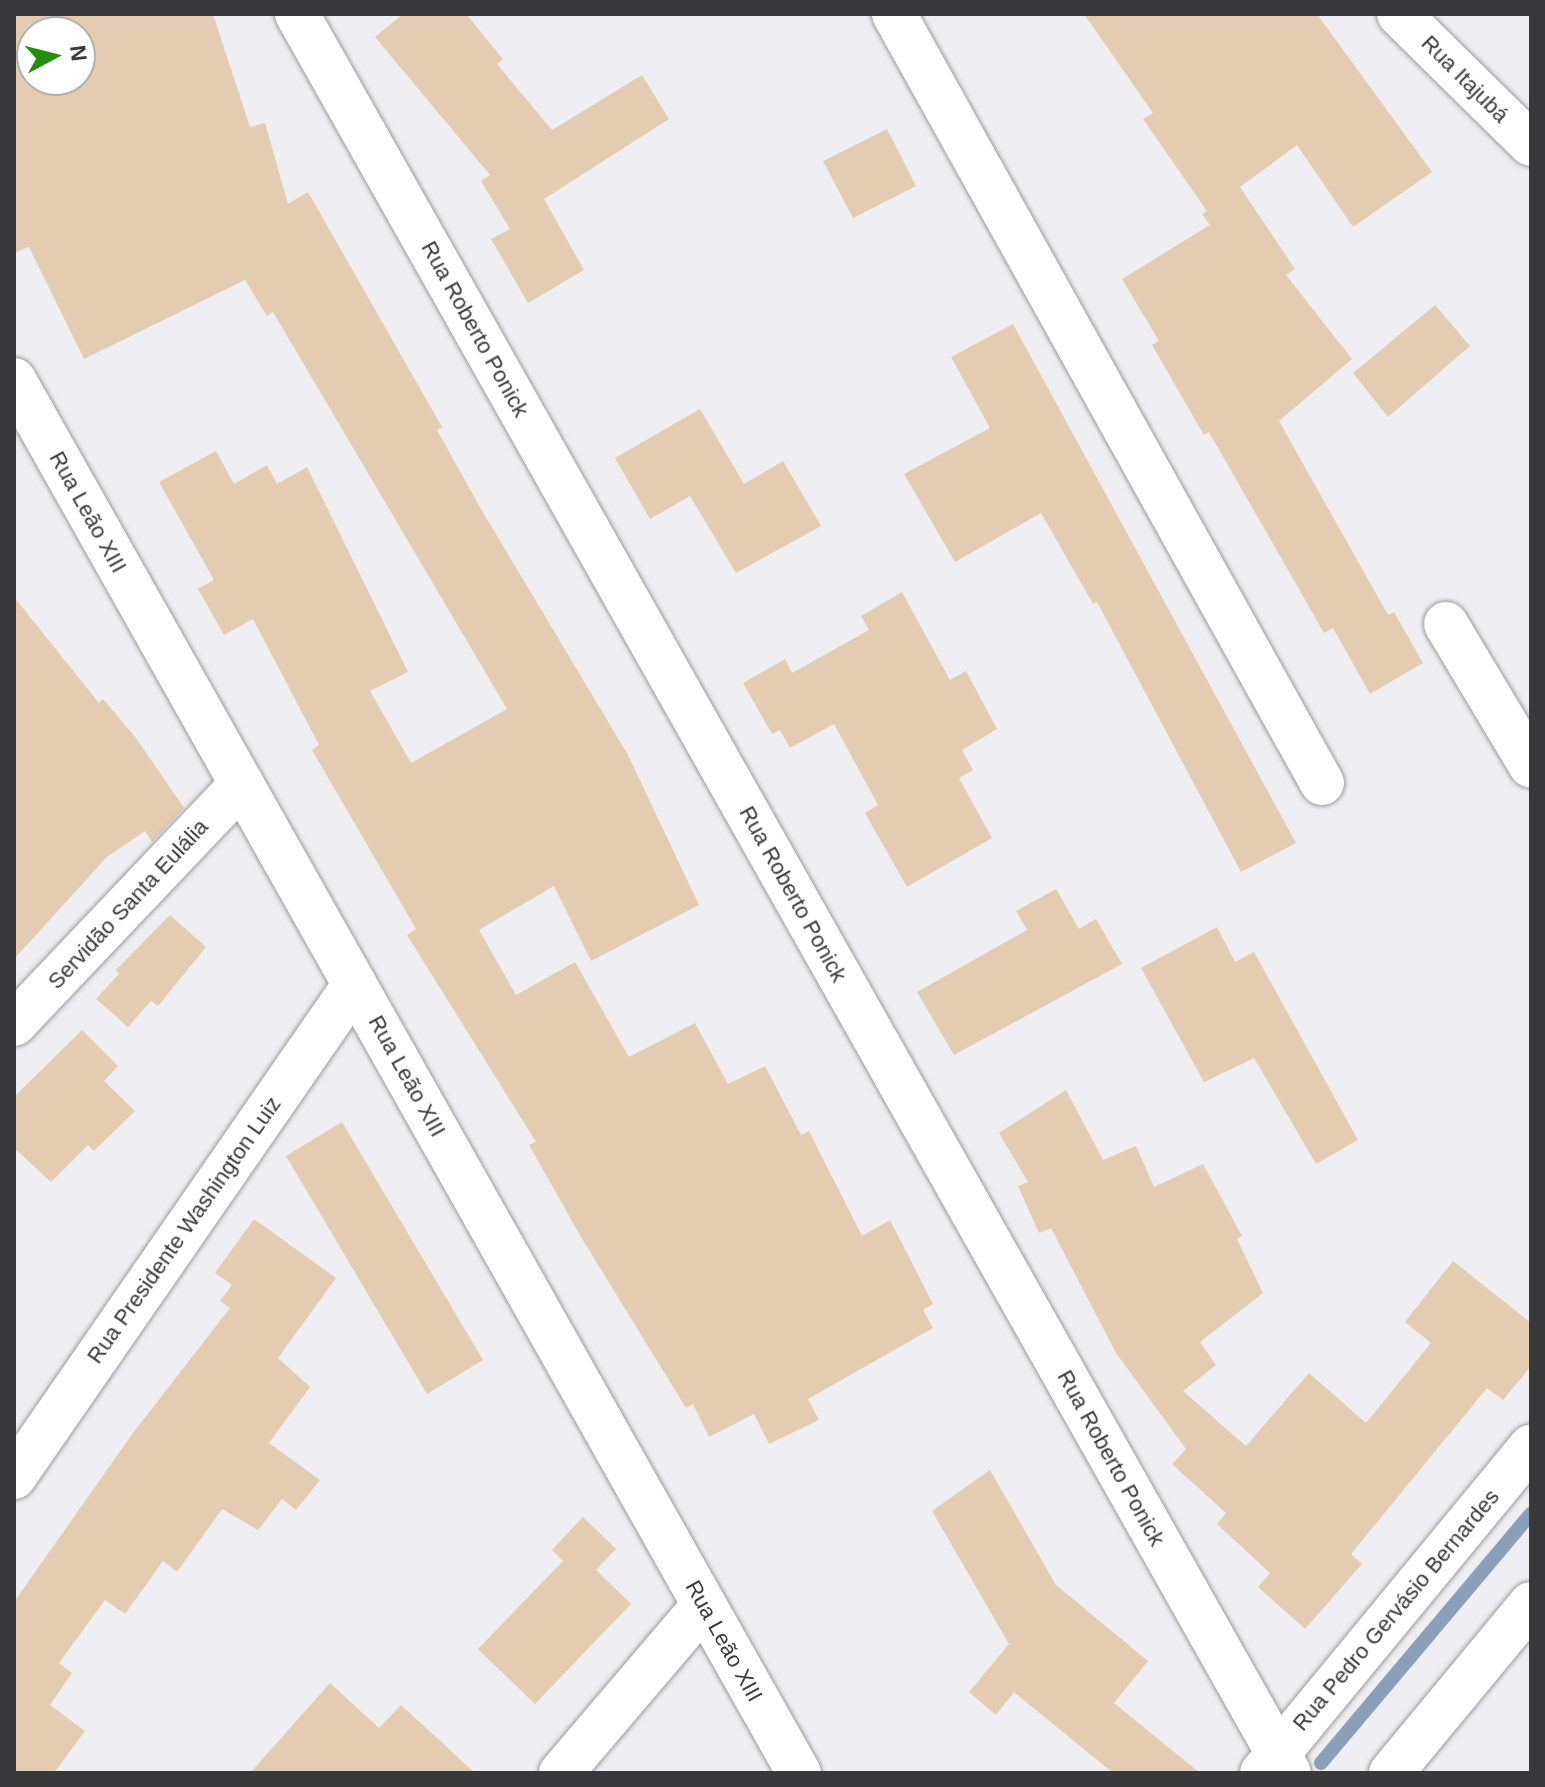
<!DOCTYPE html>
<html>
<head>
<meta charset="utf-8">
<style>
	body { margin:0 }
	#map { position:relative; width:1545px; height:1787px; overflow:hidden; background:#efeff3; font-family:Helvetica,sans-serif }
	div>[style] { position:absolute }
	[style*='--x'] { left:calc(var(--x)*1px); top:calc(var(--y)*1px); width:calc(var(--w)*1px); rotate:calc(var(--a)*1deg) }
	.stream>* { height:14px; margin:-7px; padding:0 7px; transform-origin:7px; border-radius:7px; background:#8b9fb9 }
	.building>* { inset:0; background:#e3ccb1 }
	.roads { filter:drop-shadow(0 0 2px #9a9a9e) drop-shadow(0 0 2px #9a9a9e) }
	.street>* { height:44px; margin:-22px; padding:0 22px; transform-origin:22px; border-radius:22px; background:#fff }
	span { translate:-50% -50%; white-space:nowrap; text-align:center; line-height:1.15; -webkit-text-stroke:8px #fff; paint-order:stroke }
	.street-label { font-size:22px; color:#39393b }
	.frame { position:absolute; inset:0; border:16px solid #39393b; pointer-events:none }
	.north { position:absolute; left:16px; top:16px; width:80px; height:80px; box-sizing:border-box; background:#fff; border:2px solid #b0b0b1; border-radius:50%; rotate:83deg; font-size:22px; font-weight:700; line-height:32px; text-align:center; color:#39393b }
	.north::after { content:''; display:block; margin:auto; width:28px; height:36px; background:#228d0e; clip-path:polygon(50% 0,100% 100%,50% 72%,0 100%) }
</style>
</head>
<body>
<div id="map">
	<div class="stream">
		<i style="--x:1321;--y:1763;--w:326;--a:-49.9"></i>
	</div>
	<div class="building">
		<i style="clip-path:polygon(evenodd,14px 14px,213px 14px,250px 127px,265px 123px,288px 204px,308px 192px,442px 427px,437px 430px,481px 509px,628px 755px,699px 905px,591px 961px,554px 886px,479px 930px,516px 995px,575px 962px,629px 1057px,695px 1023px,728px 1084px,765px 1066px,801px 1135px,809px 1131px,862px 1236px,890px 1220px,933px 1304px,923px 1310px,933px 1328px,808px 1399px,819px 1420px,769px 1444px,754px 1414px,709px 1437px,693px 1404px,686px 1408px,581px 1237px,529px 1145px,536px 1142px,407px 935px,416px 929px,312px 750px,319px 745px,253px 619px,224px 635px,198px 589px,214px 580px,159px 482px,216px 451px,234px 484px,267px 465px,277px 484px,307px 467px,408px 672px,370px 691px,411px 763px,507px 709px,273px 312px,267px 316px,245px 280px,84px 359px,29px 247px,14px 253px,14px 14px,32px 32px,80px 32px,80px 80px,32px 80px,32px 32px)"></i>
		<i style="clip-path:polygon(403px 14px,466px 14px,503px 59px,497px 64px,552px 130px,642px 75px,669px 119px,544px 199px,584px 270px,528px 303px,491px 239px,510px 229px,481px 181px,490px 175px,375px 37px)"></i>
		<i style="clip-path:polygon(1084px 14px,1317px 14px,1432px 172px,1353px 227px,1297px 145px,1240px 187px,1295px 269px,1286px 275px,1352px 359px,1279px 421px,1388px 615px,1394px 612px,1423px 663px,1370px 694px,1333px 628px,1324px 633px,1209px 432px,1204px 435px,1152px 345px,1159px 341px,1122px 279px,1210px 225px,1202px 214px,1207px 211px,1143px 119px,1153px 113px)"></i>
		<i style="clip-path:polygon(887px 129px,916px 186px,853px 218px,823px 161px)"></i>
		<i style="clip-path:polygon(1435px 305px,1470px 346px,1388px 417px,1353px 373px)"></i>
		<i style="clip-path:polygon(1013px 324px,1296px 843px,1241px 872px,1097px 602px,1093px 604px,1041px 513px,955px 562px,904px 474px,990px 428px,951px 357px)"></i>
		<i style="clip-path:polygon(700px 409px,744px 484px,783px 461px,821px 526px,736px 573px,690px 496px,650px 519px,615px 458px)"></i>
		<i style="clip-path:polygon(902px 592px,950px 680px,966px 671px,997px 729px,962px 750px,973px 770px,959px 778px,992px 838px,907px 887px,865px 813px,878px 805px,834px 724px,790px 748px,780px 730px,772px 734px,743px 683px,785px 659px,792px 673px,869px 630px,861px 616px)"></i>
		<i style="clip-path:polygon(14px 597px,99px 703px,103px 699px,136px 738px,184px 808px,152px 842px,145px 831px,107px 857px,14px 959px)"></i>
		<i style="clip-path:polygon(1056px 889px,1079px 929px,1096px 919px,1122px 964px,954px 1055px,917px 992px,1027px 930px,1016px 911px)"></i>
		<i style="clip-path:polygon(170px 915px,206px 947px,158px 1006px,151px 1001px,128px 1027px,96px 999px,119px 974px,116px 970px)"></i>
		<i style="clip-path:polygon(1217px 927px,1235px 962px,1254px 952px,1358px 1140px,1316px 1164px,1254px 1058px,1204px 1082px,1141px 968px)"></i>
		<i style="clip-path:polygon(82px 1030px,118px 1066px,104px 1081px,135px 1111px,94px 1151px,88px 1145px,51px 1182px,14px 1148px,14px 1097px)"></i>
		<i style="clip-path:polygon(1066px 1090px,1103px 1160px,1136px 1146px,1154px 1187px,1203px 1164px,1242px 1236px,1237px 1239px,1263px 1293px,1200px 1342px,1216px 1365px,1183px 1391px,1246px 1446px,1309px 1373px,1366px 1423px,1431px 1343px,1405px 1322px,1453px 1261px,1531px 1323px,1531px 1366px,1503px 1400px,1487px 1388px,1351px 1554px,1362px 1564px,1305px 1629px,1258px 1587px,1270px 1573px,1217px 1524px,1226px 1513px,1172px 1464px,1186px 1449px,1116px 1353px,1051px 1228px,1039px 1233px,1018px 1186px,1028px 1182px,999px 1133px)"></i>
		<i style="clip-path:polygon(342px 1122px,483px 1360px,427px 1394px,286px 1156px)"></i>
		<i style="clip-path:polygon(254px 1219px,336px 1278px,278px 1358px,310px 1387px,269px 1443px,320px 1480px,296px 1510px,282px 1499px,258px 1530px,222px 1509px,177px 1572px,163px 1561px,125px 1614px,105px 1600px,59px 1663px,72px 1673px,50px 1705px,85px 1731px,54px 1773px,14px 1773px,14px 1602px,133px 1433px,230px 1308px,220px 1301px,232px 1285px,215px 1273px)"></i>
		<i style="clip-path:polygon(990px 1470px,1056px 1585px,1148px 1661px,1114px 1703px,1200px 1773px,1113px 1773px,1014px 1692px,996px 1715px,969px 1692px,1009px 1644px,932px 1511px)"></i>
		<i style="clip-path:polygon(583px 1517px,616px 1549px,596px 1570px,631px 1604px,535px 1704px,478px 1649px,563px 1561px,552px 1550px)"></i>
		<i style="clip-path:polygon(330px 1683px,379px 1728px,401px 1705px,475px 1773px,250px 1773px)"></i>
	</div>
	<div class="roads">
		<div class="street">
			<i style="--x:297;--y:14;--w:2019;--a:60.58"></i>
			<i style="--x:894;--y:14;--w:880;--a:60.9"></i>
			<i style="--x:1399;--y:14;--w:185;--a:44.6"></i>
			<i style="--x:14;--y:380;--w:1599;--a:60.6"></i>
			<i style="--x:1446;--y:624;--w:165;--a:59.1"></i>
			<i style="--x:14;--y:1024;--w:331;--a:-46.5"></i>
			<i style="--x:14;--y:1477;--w:599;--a:-55.33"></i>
			<i style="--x:561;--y:1773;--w:221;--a:-49.6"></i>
			<i style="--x:1262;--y:1773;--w:423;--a:-50.5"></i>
			<i style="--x:1391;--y:1773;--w:219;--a:-50.4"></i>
		</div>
	</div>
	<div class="street-label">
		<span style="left:1465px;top:79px;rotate:45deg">Rua Itajubá</span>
		<span style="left:475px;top:329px;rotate:61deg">Rua Roberto Ponick</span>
		<span style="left:88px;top:512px;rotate:61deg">Rua Leão XIII</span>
		<span style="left:793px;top:894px;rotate:61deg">Rua Roberto Ponick</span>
		<span style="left:128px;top:904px;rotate:-47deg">Servidão Santa Eulália</span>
		<span style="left:407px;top:1076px;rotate:61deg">Rua Leão XIII</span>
		<span style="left:184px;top:1230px;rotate:-55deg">Rua Presidente Washington Luiz</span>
		<span style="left:1111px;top:1458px;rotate:61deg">Rua Roberto Ponick</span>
		<span style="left:1396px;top:1610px;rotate:-50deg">Rua Pedro Gervásio Bernardes</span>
		<span style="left:724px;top:1641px;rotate:61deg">Rua Leão XIII</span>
	</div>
	<div class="frame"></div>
	<div class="north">N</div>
</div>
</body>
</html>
